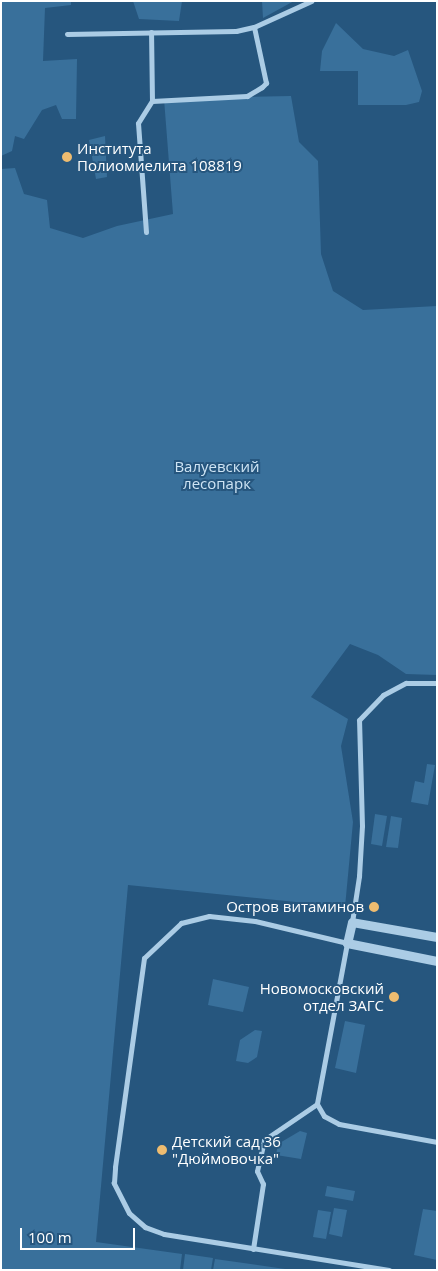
<!DOCTYPE html>
<html>
<head>
<meta charset="utf-8">
<style>
	body { margin:0 }
	#map { position:relative; width:438px; height:1271px; overflow:hidden; background:#26567e; font-family:"Open Sans",sans-serif }
	div>[style] { position:absolute }
	[style*='--x'] { left:calc(var(--x)*1px); top:calc(var(--y)*1px); width:calc(var(--w)*1px); rotate:calc(var(--a)*1deg) }
	.green>* { inset:0; background:#39709b }
	.minor>* { height:5px; margin:-2.5px; padding:0 2.5px; transform-origin:2.5px; border-radius:2.5px; background:#abcce5 }
	.tertiary>* { height:9px; margin:-4.5px; padding:0 4.5px; transform-origin:4.5px; border-radius:4.5px; background:#abcce5 }
	.dots>* { width:14px; height:14px; translate:-50% -50%; box-sizing:border-box; border:2px solid #26567e; border-radius:50% }
	span { translate:-50% -50%; white-space:nowrap; text-align:center; line-height:1.15; -webkit-text-stroke:4px #26567e; paint-order:stroke }
	.poi-label { font-size:15px; color:#fff }
	.left { translate:0 -50%; text-align:left }
	.right { translate:-100% -50%; text-align:right }
	.park-label { font-size:15px; color:#cee4f4 }
	.frame { position:absolute; inset:0; border:2px solid #fff; pointer-events:none }
	.scale { position:absolute; left:20px; top:1228px; width:115px; height:22px; box-sizing:border-box; border:2px solid #fff; border-top:0; padding-left:6px; font-size:15px; line-height:18px; white-space:nowrap; color:#fff; -webkit-text-stroke:4px #26567e; paint-order:stroke }
</style>
</head>
<body>
<div id="map">
	<div class="green">
		<i style="clip-path:polygon(1px 1px,71px 1px,71px 5px,45px 8px,43px 61px,77px 59px,76px 119px,62px 119px,56px 105px,42px 110px,24px 139px,15px 136px,12px 151px,1px 156px)"></i>
		<i style="clip-path:polygon(133px 1px,182px 1px,179px 21px,139px 19px)"></i>
		<i style="clip-path:polygon(262px 1px,294px 1px,263px 18px)"></i>
		<i style="clip-path:polygon(336px 23px,363px 49px,394px 56px,408px 50px,422px 91px,419px 102px,406px 105px,358px 105px,358px 71px,320px 71px,322px 51px)"></i>
		<i style="clip-path:polygon(291px 96px,299px 142px,318px 161px,321px 254px,333px 291px,363px 310px,437px 306px,437px 675px,406px 674px,378px 655px,350px 644px,311px 697px,348px 719px,341px 746px,353px 822px,345px 907px,128px 885px,96px 1242px,182px 1254px,180px 1270px,1px 1270px,1px 169px,15px 168px,24px 194px,47px 200px,50px 228px,83px 238px,117px 226px,173px 214px,164px 99px)"></i>
		<i style="clip-path:polygon(105px 136px,107px 177px,96px 179px,89px 140px)"></i>
		<i style="clip-path:polygon(427px 764px,435px 765px,428px 805px,411px 802px,415px 781px,424px 783px)"></i>
		<i style="clip-path:polygon(375px 814px,387px 816px,382px 846px,371px 844px)"></i>
		<i style="clip-path:polygon(391px 816px,402px 818px,398px 848px,386px 847px)"></i>
		<i style="clip-path:polygon(213px 979px,249px 987px,243px 1012px,208px 1005px)"></i>
		<i style="clip-path:polygon(345px 1021px,365px 1025px,356px 1073px,335px 1068px)"></i>
		<i style="clip-path:polygon(255px 1030px,262px 1031px,257px 1057px,248px 1063px,236px 1061px,240px 1040px)"></i>
		<i style="clip-path:polygon(300px 1131px,307px 1133px,301px 1159px,276px 1155px,278px 1144px)"></i>
		<i style="clip-path:polygon(327px 1186px,355px 1191px,353px 1201px,325px 1196px)"></i>
		<i style="clip-path:polygon(334px 1208px,347px 1210px,342px 1237px,329px 1234px)"></i>
		<i style="clip-path:polygon(423px 1209px,437px 1211px,437px 1260px,414px 1255px)"></i>
		<i style="clip-path:polygon(318px 1210px,331px 1212px,326px 1239px,313px 1237px)"></i>
		<i style="clip-path:polygon(185px 1254px,213px 1258px,211px 1270px,183px 1270px)"></i>
		<i style="clip-path:polygon(215px 1259px,292px 1270px,213px 1270px)"></i>
	</div>
	<div class="minor">
		<i style="--x:67;--y:34;--w:169;--a:-1"></i>
		<i style="--x:236;--y:31;--w:18;--a:-13"></i>
		<i style="--x:254;--y:27;--w:63;--a:-24.5"></i>
		<i style="--x:152;--y:101;--w:95;--a:-3"></i>
		<i style="--x:247;--y:96;--w:17;--a:-31"></i>
		<i style="--x:262;--y:87;--w:6;--a:-45"></i>
		<i style="--x:266;--y:83;--w:57;--a:-102.1"></i>
		<i style="--x:146;--y:232;--w:109;--a:-94.2"></i>
		<i style="--x:138;--y:123;--w:26;--a:-58"></i>
		<i style="--x:152;--y:101;--w:69;--a:-90.8"></i>
		<i style="--x:352;--y:922;--w:47;--a:-81.3"></i>
		<i style="--x:359;--y:876;--w:50;--a:-86.6"></i>
		<i style="--x:362;--y:826;--w:106;--a:-91.6"></i>
		<i style="--x:359;--y:720;--w:35;--a:-46"></i>
		<i style="--x:383;--y:695;--w:26;--a:-28"></i>
		<i style="--x:406;--y:683;--w:31;--a:0"></i>
		<i style="--x:253;--y:1249;--w:66;--a:-81.3"></i>
		<i style="--x:263;--y:1184;--w:14;--a:-115"></i>
		<i style="--x:257;--y:1171;--w:32;--a:-77"></i>
		<i style="--x:264;--y:1140;--w:64;--a:-34.2"></i>
		<i style="--x:389;--y:1270;--w:228;--a:-170.9"></i>
		<i style="--x:164;--y:1234;--w:20;--a:-160"></i>
		<i style="--x:145;--y:1227;--w:21;--a:-139"></i>
		<i style="--x:129;--y:1213;--w:34;--a:-117"></i>
		<i style="--x:114;--y:1183;--w:16;--a:-86"></i>
		<i style="--x:115;--y:1167;--w:211;--a:-82.1"></i>
		<i style="--x:144;--y:958;--w:51;--a:-43.4"></i>
		<i style="--x:181;--y:923;--w:29;--a:-14"></i>
		<i style="--x:209;--y:916;--w:46;--a:6.2"></i>
		<i style="--x:255;--y:921;--w:95;--a:13.4"></i>
		<i style="--x:347;--y:943;--w:164;--a:100.6"></i>
		<i style="--x:317;--y:1104;--w:14;--a:60"></i>
		<i style="--x:324;--y:1116;--w:17;--a:28"></i>
		<i style="--x:339;--y:1124;--w:100;--a:10.4"></i>
	</div>
	<div class="tertiary">
		<i style="--x:437;--y:937;--w:86;--a:-170"></i>
		<i style="--x:352;--y:922;--w:22;--a:103"></i>
		<i style="--x:347;--y:943;--w:92;--a:11.3"></i>
	</div>
	<div class="dots">
		<i style="left:67px;top:157px;background:#eebc70"></i>
		<i style="left:374px;top:907px;background:#eebc70"></i>
		<i style="left:394px;top:997px;background:#eebc70"></i>
		<i style="left:162px;top:1150px;background:#eebc70"></i>
	</div>
	<div class="poi-label">
		<span class="left" style="left:77px;top:157px">Института<br>Полиомиелита 108819</span>
		<span class="right" style="left:364px;top:907px">Остров витаминов</span>
		<span class="right" style="left:384px;top:997px">Новомосковский<br>отдел ЗАГС</span>
		<span class="left" style="left:172px;top:1150px">Детский сад 36<br>"Дюймовочка"</span>
	</div>
	<div class="park-label">
		<span style="left:217px;top:475px">Валуевский<br>лесопарк</span>
	</div>
	<div class="frame"></div>
	<div class="scale">100 m</div>
</div>
</body>
</html>
